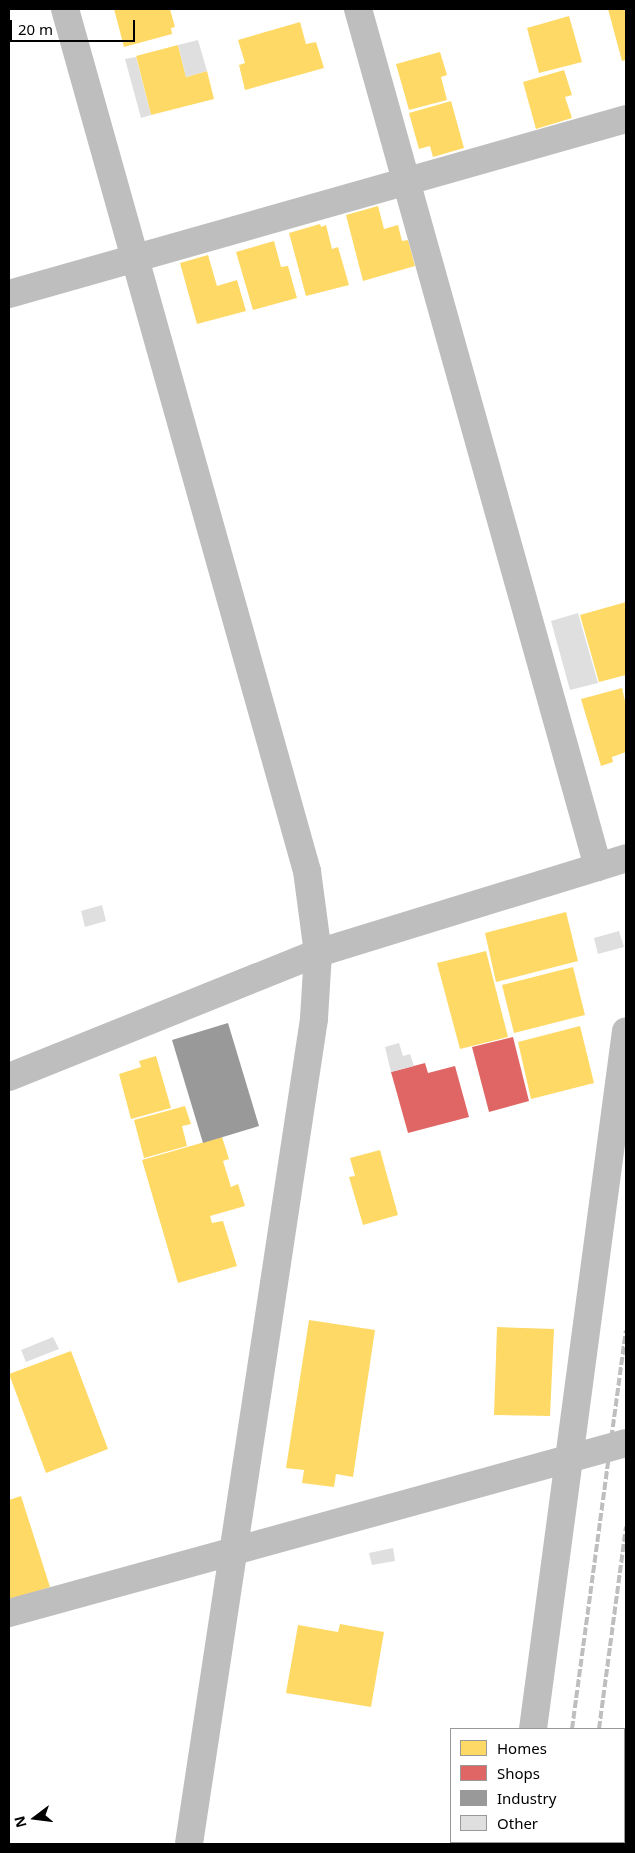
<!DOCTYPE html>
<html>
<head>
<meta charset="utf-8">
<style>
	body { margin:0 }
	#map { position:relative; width:635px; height:1853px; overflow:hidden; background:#fff; font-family:"Noto Sans",sans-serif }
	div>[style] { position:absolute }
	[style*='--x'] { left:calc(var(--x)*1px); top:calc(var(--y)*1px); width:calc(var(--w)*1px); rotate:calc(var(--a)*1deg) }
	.homes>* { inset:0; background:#ffd966 }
	.shops>* { inset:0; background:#e06666 }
	.industry>* { inset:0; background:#999 }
	.building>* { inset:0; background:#dfdfdf }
	.minor>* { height:28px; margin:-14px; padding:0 14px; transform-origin:14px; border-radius:14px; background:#bebebe }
	.tertiary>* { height:28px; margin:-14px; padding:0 14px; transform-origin:14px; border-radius:14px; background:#bebebe }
	.rail>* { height:4px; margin-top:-2px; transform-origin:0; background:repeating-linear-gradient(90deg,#bebebe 0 8px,transparent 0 10.5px) }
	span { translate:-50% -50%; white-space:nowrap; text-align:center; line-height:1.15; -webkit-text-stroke:5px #fff; paint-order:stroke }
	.frame { position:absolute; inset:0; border:10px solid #000; pointer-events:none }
	.legend { position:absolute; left:450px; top:1728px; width:175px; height:115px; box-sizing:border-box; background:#fff; border:1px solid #999; margin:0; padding:6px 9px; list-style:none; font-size:15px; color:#000 }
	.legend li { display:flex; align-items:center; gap:10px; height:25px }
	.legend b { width:25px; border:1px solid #999 }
	.north { position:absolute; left:10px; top:1793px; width:50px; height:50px; -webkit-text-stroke:4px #fff; paint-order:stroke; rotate:255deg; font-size:14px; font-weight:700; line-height:20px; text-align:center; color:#000 }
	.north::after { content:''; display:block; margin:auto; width:18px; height:22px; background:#000; clip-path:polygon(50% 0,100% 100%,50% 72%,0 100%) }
	.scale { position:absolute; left:10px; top:20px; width:125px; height:22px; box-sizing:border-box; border:2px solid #000; border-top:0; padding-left:6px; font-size:15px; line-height:18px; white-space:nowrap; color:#000; -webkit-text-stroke:4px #fff; paint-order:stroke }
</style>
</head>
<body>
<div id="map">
	<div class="homes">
		<i style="clip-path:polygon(114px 9px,170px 9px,175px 27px,171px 28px,172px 34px,124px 47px)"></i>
		<i style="clip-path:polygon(608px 9px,626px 9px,626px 60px,622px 61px)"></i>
		<i style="clip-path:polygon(569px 16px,582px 62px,539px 73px,527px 28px)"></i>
		<i style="clip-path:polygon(300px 22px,306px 44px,316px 42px,324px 68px,245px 90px,239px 65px,245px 63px,238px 40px)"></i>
		<i style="clip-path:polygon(178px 45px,186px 77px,207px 71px,214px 99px,151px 115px,136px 56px)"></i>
		<i style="clip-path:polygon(440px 52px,447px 75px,441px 77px,447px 100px,409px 110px,396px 64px)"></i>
		<i style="clip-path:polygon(564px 70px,572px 95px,565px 97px,572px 118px,536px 129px,523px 82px)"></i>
		<i style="clip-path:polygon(451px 101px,464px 148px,433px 157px,430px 146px,419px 149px,409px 113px)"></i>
		<i style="clip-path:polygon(378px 206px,384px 229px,398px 225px,402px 241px,408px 240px,415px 266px,363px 281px,346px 215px)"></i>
		<i style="clip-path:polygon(320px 224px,321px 227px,326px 225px,332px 249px,338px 247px,349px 285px,306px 296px,289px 233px)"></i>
		<i style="clip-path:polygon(274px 241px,281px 267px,288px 266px,297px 298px,253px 310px,236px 252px)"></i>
		<i style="clip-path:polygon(208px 255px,217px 286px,237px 280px,246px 311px,197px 324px,180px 263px)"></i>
		<i style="clip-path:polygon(626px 602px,626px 675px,599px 682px,580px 615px)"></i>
		<i style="clip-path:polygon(622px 688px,626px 705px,626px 752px,612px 757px,613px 762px,601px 766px,581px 699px)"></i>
		<i style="clip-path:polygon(566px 912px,578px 961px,496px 982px,485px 933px)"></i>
		<i style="clip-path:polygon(486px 951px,508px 1037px,460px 1049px,437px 963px)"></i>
		<i style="clip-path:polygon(573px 967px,585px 1015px,514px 1033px,502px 985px)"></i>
		<i style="clip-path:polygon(580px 1026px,594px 1083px,531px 1099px,518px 1042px)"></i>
		<i style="clip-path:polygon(156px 1056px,171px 1108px,131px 1119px,119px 1074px,141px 1067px,139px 1061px)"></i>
		<i style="clip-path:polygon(185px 1106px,191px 1124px,182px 1126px,187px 1146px,144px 1158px,134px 1120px)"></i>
		<i style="clip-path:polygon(222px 1137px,229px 1159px,223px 1161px,231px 1187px,238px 1184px,245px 1206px,210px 1216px,212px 1223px,223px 1221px,237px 1266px,178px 1283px,142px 1160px)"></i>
		<i style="clip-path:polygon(380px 1150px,398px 1215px,363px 1225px,349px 1177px,355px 1176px,350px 1158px)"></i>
		<i style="clip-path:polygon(309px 1320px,375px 1330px,353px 1477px,336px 1474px,334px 1487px,302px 1483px,304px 1470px,286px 1468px)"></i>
		<i style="clip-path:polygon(497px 1327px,554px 1329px,550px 1416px,494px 1415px)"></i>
		<i style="clip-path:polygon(71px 1351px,108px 1449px,46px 1473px,9px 1374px)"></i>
		<i style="clip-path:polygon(21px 1496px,50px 1587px,9px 1600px,9px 1500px)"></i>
		<i style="clip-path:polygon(340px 1624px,384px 1632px,371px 1707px,286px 1693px,298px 1625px,338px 1632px)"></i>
		<i style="clip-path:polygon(626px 1822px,626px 1844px,616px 1844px,625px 1841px)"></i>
	</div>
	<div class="shops">
		<i style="clip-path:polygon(513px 1037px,529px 1101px,489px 1112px,472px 1047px)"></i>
		<i style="clip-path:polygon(425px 1063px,428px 1073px,455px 1066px,469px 1117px,408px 1133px,391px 1072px)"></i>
	</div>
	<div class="industry">
		<i style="clip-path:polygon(228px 1023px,259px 1126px,203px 1143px,172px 1040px)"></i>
	</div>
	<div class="building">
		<i style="clip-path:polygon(198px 40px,207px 71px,186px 77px,178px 45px)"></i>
		<i style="clip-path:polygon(136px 57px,151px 115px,141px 118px,125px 59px)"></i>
		<i style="clip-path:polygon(578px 613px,598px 683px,570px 690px,551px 621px)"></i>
		<i style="clip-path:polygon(102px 905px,106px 921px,85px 927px,81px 911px)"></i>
		<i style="clip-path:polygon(619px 931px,624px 947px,598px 954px,594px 938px)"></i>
		<i style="clip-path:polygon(399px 1043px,403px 1056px,410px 1054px,414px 1066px,391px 1072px,385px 1047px)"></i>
		<i style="clip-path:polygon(53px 1337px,59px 1349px,26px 1362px,21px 1350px)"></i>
		<i style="clip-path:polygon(393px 1548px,395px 1561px,372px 1565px,369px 1553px)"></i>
	</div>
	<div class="minor">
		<i style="--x:358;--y:9;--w:891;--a:74.37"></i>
		<i style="--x:9;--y:294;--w:641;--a:-15.83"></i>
		<i style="--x:9;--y:1077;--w:333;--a:-21.9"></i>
		<i style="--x:318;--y:953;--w:322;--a:-17.1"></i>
		<i style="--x:9;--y:1613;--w:640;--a:-15.4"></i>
		<i style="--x:533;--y:1729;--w:704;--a:-82.41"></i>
		<i style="--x:516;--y:1844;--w:2;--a:-63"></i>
	</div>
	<div class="tertiary">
		<i style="--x:65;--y:9;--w:895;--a:74.32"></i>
		<i style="--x:307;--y:871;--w:83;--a:82.4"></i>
		<i style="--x:318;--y:953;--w:66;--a:93.5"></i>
		<i style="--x:314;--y:1019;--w:834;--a:98.62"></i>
	</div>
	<div class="rail">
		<i style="--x:572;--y:1729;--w:402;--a:-82.3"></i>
		<i style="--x:599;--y:1729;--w:204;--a:-82.4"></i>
		<i style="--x:557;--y:1844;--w:2;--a:-90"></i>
		<i style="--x:583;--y:1844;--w:2;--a:-90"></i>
	</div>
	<div class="frame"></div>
	<ul class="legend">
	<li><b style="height:14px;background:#ffd966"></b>Homes</li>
	<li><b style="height:14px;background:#e06666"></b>Shops</li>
	<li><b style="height:14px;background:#999"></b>Industry</li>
	<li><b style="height:14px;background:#dfdfdf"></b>Other</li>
	</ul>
	<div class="north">N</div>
	<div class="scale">20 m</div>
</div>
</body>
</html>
